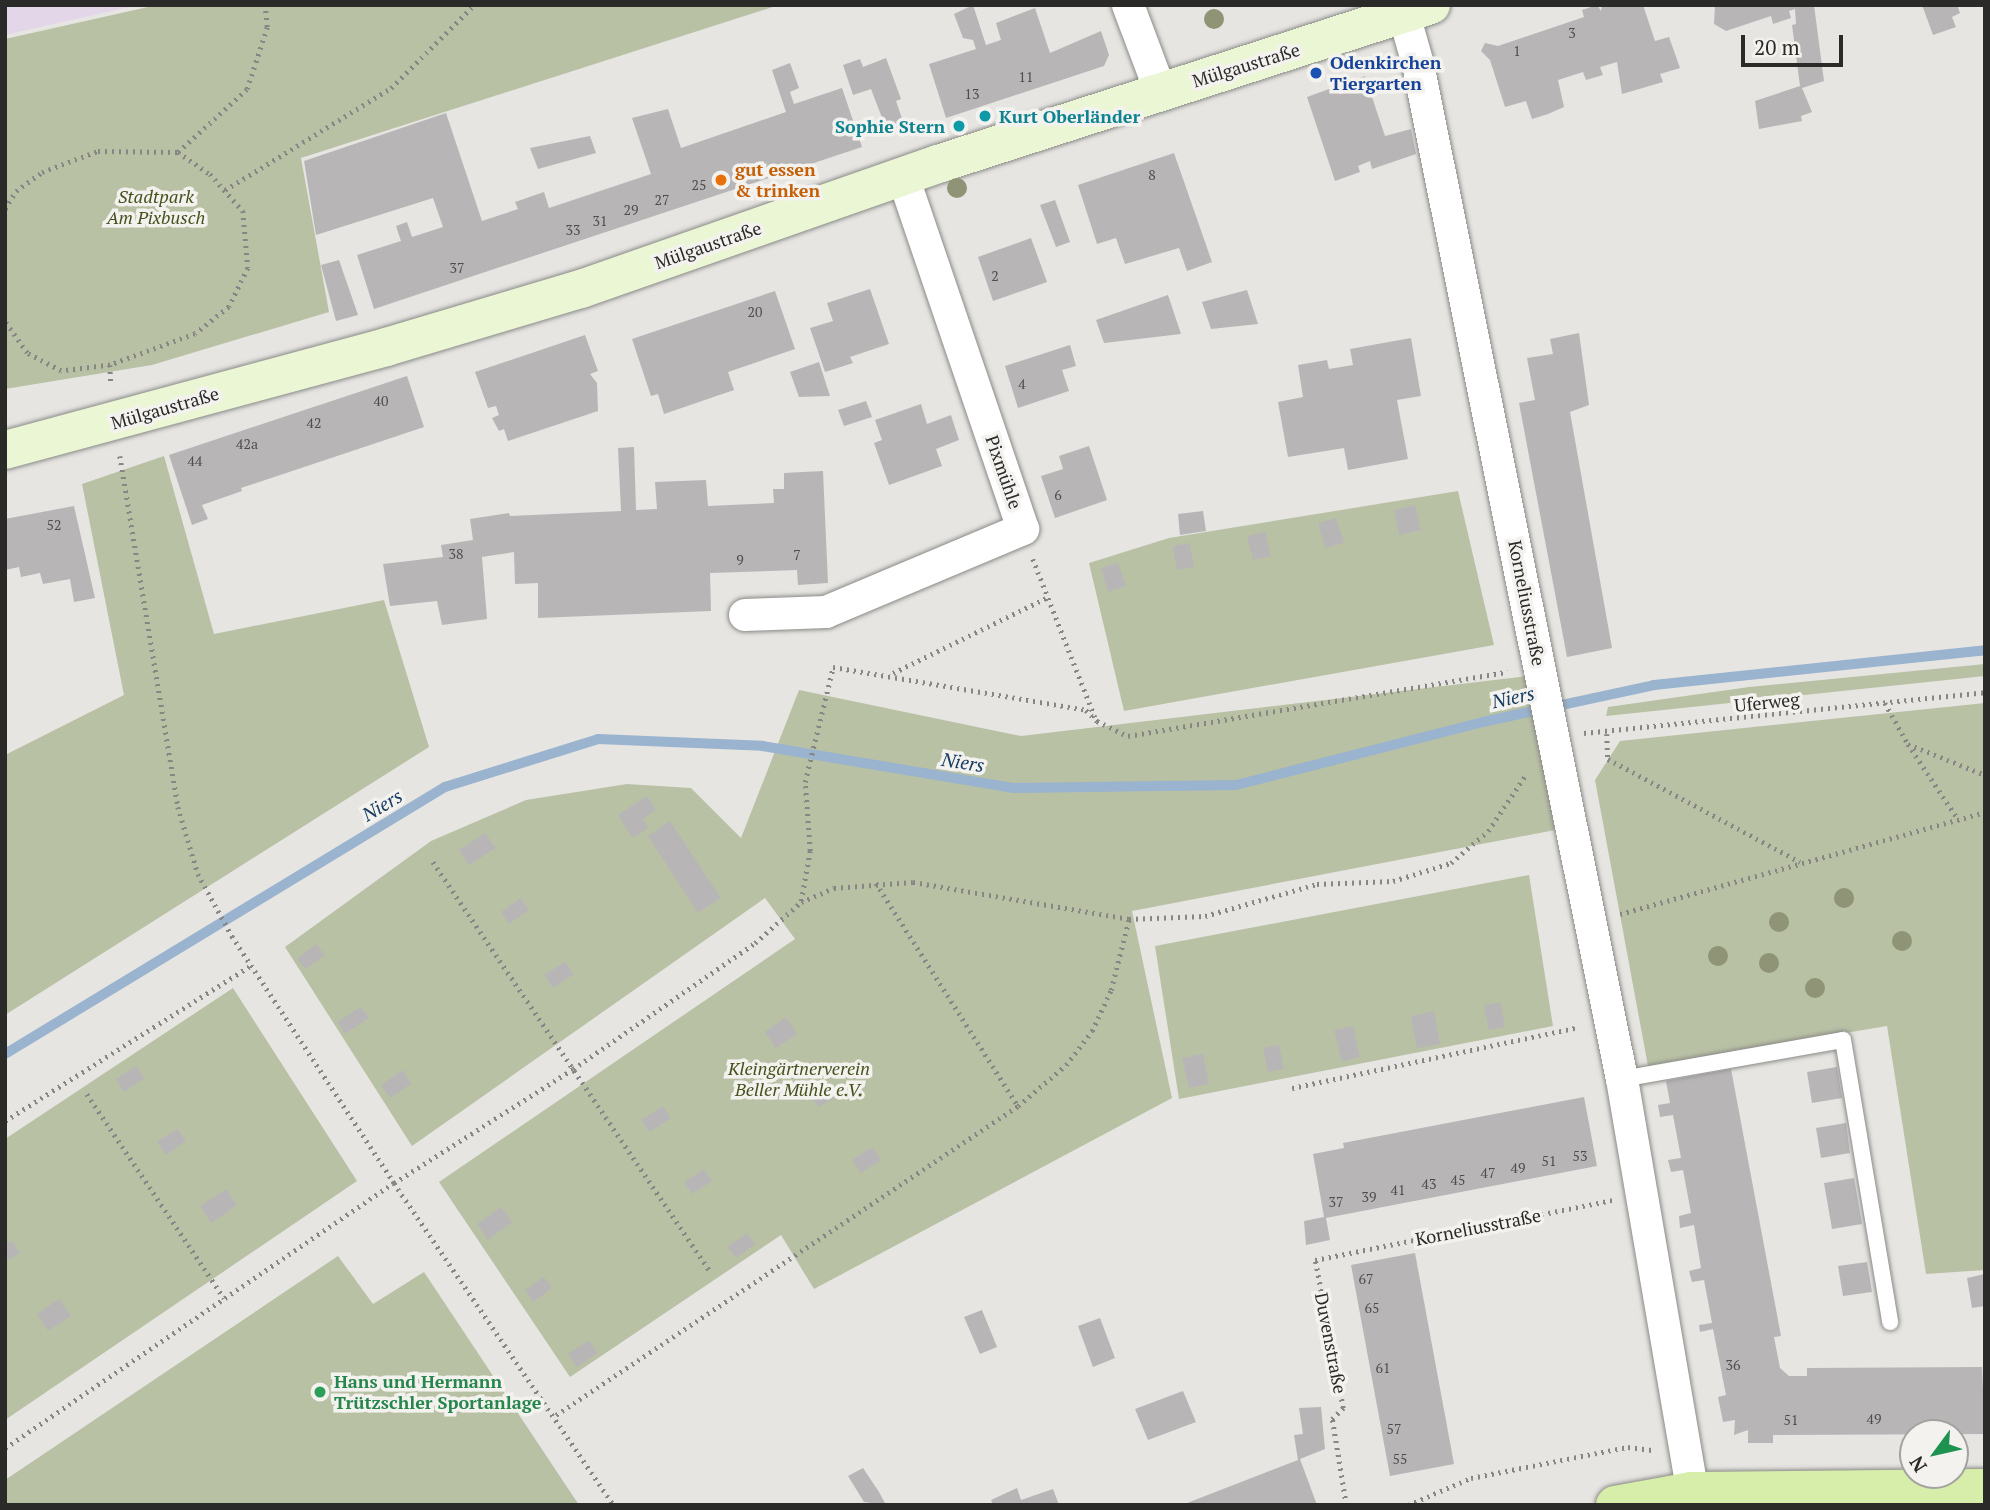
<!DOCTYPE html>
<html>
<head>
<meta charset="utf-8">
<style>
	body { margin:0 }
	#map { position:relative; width:1990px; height:1510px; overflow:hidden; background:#e6e5e2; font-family:"PT Serif",serif }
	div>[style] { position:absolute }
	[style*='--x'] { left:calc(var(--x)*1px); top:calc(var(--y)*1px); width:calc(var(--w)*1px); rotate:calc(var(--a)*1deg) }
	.education>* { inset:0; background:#e4d6e9 }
	.green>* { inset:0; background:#b9c1a5 }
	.stream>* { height:10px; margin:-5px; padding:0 5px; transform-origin:5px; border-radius:5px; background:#9ab3ce }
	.building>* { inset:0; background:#b8b5b7 }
	.path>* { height:4.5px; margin-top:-2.25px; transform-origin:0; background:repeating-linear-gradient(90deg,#878684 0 2px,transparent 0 7px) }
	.roads { filter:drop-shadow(0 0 2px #8a8a87) drop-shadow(0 0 2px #8a8a87) }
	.lane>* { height:16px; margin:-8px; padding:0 8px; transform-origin:8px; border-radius:8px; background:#fff }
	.street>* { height:32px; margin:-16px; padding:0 16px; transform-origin:16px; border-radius:16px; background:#fff }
	.secondary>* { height:38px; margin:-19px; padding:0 19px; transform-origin:19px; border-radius:19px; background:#eaf6d4 }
	.primary>* { height:38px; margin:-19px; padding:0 19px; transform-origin:19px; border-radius:19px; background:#d6eea9 }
	.trees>* { width:20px; height:20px; margin:-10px; border-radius:50%; background:#8e9475 }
	.dots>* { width:19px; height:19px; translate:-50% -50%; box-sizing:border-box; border:4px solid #f3f2ef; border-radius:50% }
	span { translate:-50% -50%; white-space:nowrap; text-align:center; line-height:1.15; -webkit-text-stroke:7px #f3f2ef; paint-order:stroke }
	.number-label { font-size:14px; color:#4e4d4c }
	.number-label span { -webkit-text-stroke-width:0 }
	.transit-label { font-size:18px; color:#164399; font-weight:700 }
	.left { translate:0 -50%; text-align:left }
	.street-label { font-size:18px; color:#2a2a29 }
	.culture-label { font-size:18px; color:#0d838f; font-weight:700 }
	.right { translate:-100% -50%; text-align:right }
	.food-label { font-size:18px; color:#c56008; font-weight:700 }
	.park-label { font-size:18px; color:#46511c; font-style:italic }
	.leisure-label { font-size:18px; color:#27864d; font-weight:700 }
	.water-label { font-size:19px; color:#183e64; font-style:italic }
	.frame { position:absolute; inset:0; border:7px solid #2a2a29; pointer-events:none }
	.north { position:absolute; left:1899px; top:1419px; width:70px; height:70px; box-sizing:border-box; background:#f3f2ef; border:2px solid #a3a2a0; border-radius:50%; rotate:237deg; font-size:19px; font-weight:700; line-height:28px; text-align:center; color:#2a2a29 }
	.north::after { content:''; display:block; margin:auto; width:24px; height:32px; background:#1e934f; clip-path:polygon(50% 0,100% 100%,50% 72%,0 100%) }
	.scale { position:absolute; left:1741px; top:35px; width:102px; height:32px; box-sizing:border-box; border:4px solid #2a2a29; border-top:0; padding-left:9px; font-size:21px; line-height:24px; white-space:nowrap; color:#2a2a29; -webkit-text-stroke:5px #f3f2ef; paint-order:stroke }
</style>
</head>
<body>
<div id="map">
	<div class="education">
		<i style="clip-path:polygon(5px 5px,138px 5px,5px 35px)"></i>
	</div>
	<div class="green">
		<i style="clip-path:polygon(157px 5px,779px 5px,301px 158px,329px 312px,152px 365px,5px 389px,5px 39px)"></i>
		<i style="clip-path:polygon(164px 456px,214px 634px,384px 600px,429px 747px,5px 1015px,5px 755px,124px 695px,82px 484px)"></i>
		<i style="clip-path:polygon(1458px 491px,1494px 645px,1124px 711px,1089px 563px,1169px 538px)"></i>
		<i style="clip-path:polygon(1985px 664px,1985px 676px,1606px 716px,1608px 707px,1749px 687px)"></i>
		<i style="clip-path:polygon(1529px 676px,1555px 830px,1132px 911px,1172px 1098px,814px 1289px,781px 1235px,570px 1377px,439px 1182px,795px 939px,765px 898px,412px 1146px,285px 947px,431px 841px,526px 800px,627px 784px,691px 788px,741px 838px,799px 690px,1021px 736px)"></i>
		<i style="clip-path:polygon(1985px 703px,1985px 1270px,1926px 1274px,1887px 1026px,1648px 1066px,1595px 780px,1620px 741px)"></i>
		<i style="clip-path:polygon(1529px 875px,1553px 1026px,1179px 1099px,1155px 946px)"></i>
		<i style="clip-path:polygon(233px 988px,357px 1181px,5px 1420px,5px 1139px)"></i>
		<i style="clip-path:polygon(338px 1256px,373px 1304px,424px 1272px,579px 1505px,5px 1505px,5px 1480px)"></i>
	</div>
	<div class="stream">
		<i style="--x:5;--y:1054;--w:515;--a:-31.25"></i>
		<i style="--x:445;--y:787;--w:160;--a:-17.4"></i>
		<i style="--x:598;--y:739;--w:164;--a:2.4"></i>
		<i style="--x:762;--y:746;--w:254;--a:9.5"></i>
		<i style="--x:1013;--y:788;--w:223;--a:-0.8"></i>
		<i style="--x:1236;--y:785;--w:255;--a:-14.3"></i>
		<i style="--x:1483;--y:722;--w:175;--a:-12.2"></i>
		<i style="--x:1654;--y:685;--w:333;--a:-6"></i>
	</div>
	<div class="building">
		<i style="clip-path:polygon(973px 5px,986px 45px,1001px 40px,996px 23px,1035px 8px,1050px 53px,1101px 31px,1109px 55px,1104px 66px,946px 118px,929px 64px,976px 49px,973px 40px,963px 38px,954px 14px)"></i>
		<i style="clip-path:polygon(1597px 5px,1601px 11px,1602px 5px,1643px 5px,1655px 41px,1669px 37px,1680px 68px,1660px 74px,1663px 82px,1622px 94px,1617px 62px,1600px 67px,1603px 75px,1586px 80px,1583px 72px,1558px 80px,1564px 107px,1548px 114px,1532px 119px,1526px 101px,1505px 107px,1490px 60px,1481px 51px,1485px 43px,1498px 46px,1584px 17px,1582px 10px)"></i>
		<i style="clip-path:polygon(1715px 5px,1814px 5px,1824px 81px,1802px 88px,1812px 112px,1801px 116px,1802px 121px,1759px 129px,1755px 101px,1800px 86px,1792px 25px,1796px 24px,1795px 9px,1789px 11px,1791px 18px,1773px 24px,1771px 16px,1726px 31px,1714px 24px)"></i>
		<i style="clip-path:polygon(1922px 5px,1957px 5px,1960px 13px,1952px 17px,1956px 27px,1933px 35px)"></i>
		<i style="clip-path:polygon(886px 58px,901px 99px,896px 101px,906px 130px,889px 136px,871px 89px,853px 95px,843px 65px,860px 59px,863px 67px)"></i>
		<i style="clip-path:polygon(790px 63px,799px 88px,790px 92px,794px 104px,842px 88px,862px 147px,374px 309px,357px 255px,401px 241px,396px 226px,407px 222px,412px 237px,443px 227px,433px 198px,316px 235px,304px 161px,446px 113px,482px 221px,518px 209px,515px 202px,544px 192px,549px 208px,651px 174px,632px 118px,668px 109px,681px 148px,786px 112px,772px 70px)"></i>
		<i style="clip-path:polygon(1365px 76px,1385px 136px,1411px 129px,1416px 154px,1372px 169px,1370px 161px,1358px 166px,1360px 172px,1335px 181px,1307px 97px)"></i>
		<i style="clip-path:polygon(590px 136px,596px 153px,538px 169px,530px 148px)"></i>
		<i style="clip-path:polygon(1174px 153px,1212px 262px,1187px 271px,1179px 248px,1125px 264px,1116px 238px,1097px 244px,1078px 185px)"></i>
		<i style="clip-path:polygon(1055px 200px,1070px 242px,1056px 247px,1040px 205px)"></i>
		<i style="clip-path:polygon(1031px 238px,1047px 282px,993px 301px,978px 257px)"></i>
		<i style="clip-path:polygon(339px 260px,358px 315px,336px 321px,321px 265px)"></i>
		<i style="clip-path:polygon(870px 289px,889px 344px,850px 357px,853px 363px,825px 372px,810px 328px,833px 321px,827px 303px)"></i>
		<i style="clip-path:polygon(1247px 290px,1258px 324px,1211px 329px,1202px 302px)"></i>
		<i style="clip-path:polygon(775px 291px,795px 349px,728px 372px,734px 390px,664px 414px,658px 394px,651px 396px,632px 339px)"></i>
		<i style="clip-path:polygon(1168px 295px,1181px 334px,1104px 343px,1096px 320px)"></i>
		<i style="clip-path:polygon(1579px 333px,1589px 405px,1570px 412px,1612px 648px,1567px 657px,1519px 403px,1535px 400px,1527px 358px,1553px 354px,1550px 339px)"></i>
		<i style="clip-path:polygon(585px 335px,598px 371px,590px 374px,597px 383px,598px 411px,508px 441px,504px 429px,499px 431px,492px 418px,499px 415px,496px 406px,488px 408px,475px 372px)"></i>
		<i style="clip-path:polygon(1411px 338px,1421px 396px,1397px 400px,1408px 459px,1348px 470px,1344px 448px,1288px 457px,1278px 402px,1303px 397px,1298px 365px,1327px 360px,1329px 369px,1353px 365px,1350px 349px)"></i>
		<i style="clip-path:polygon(1070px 345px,1076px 366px,1062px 370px,1069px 391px,1018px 408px,1005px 366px)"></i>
		<i style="clip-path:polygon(819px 362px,830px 396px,799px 397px,790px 372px)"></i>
		<i style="clip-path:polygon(407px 376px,424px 427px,241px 488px,242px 491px,202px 505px,208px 519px,192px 525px,169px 455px)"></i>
		<i style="clip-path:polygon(866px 401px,872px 417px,844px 426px,838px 410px)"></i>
		<i style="clip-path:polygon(921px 404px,927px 424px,951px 415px,959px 440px,936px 449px,942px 466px,889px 485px,874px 443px,882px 440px,875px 420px)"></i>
		<i style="clip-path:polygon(1089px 446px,1107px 500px,1055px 518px,1041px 476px,1063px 469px,1059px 456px)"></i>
		<i style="clip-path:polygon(634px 447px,636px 510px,657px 509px,655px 482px,706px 480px,708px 506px,774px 503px,773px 489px,784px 489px,784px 473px,823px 471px,828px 583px,798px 585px,797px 570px,710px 573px,711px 611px,538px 618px,538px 583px,515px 584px,514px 552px,482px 557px,487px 619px,442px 625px,437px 601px,390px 606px,383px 564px,443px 557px,441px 545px,473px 540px,470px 519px,509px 513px,510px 516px,621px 511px,618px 448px)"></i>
		<i style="clip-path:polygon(1415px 505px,1421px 530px,1399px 535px,1394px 510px)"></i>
		<i style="clip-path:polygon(74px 506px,95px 598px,74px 602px,70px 579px,43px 584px,40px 573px,21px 577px,19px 567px,5px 570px,5px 519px)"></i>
		<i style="clip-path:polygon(1203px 511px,1206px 531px,1180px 535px,1178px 514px)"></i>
		<i style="clip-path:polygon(1336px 518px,1344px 543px,1325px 548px,1318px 523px)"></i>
		<i style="clip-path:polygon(1265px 532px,1271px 556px,1253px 560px,1247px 536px)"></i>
		<i style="clip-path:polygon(1190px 543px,1194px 567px,1177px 570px,1173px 546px)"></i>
		<i style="clip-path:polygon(1118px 563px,1126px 586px,1108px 592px,1101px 568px)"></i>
		<i style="clip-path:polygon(647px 796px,656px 810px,643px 819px,648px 828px,633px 838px,618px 815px)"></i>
		<i style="clip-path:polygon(670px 821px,721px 898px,698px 913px,648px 836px)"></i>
		<i style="clip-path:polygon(485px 833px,496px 848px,469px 865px,459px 850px)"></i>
		<i style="clip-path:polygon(521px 898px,529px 910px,509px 924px,501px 912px)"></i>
		<i style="clip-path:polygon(316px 944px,325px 955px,306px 969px,297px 959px)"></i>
		<i style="clip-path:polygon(565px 962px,574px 974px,553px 988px,544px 975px)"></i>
		<i style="clip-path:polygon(1500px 1002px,1505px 1027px,1489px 1030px,1484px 1005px)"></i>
		<i style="clip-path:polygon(361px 1007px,369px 1018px,345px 1034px,337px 1022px)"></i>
		<i style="clip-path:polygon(1434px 1011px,1440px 1044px,1417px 1048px,1411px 1016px)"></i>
		<i style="clip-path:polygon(786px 1017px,797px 1034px,776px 1048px,765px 1032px)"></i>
		<i style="clip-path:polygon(1353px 1026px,1360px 1057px,1342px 1062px,1334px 1030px)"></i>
		<i style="clip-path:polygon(1279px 1045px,1284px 1069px,1268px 1072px,1263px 1048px)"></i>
		<i style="clip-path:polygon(1203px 1054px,1209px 1084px,1189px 1088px,1182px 1058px)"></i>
		<i style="clip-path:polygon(136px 1066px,144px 1078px,124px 1092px,116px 1079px)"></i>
		<i style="clip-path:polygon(1837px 1067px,1842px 1098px,1812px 1103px,1807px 1072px)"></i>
		<i style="clip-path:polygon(1731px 1069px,1781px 1336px,1774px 1337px,1780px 1368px,1789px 1376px,1807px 1376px,1807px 1368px,1982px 1367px,1985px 1434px,1773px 1435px,1773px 1443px,1748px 1443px,1748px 1430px,1734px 1435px,1735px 1420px,1723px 1422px,1718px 1397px,1726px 1395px,1713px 1329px,1700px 1332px,1699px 1325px,1712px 1323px,1704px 1280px,1692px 1282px,1689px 1271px,1701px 1268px,1694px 1225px,1680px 1228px,1679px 1216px,1691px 1213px,1683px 1170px,1671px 1172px,1668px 1160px,1681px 1158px,1673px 1115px,1660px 1117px,1658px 1105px,1670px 1103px,1666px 1081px)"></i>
		<i style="clip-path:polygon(403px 1070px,411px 1084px,390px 1098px,381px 1085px)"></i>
		<i style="clip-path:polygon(831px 1083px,840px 1094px,818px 1107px,810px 1095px)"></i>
		<i style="clip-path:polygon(1584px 1097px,1597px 1166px,1326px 1218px,1330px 1240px,1306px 1245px,1304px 1221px,1324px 1217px,1313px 1154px,1344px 1148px,1343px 1143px)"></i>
		<i style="clip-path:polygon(663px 1106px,671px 1118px,650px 1132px,641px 1120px)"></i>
		<i style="clip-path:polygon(1846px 1123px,1850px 1153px,1821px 1158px,1816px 1128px)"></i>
		<i style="clip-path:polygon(177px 1129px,186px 1141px,166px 1155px,157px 1142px)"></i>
		<i style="clip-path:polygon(872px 1147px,881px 1160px,861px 1173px,852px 1160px)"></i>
		<i style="clip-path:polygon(704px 1169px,712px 1181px,692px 1194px,684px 1182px)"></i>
		<i style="clip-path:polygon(1854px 1178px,1862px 1224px,1832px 1229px,1824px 1183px)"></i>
		<i style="clip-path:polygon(226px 1189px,237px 1205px,211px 1223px,200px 1206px)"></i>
		<i style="clip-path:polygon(501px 1207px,512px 1222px,488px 1240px,477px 1224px)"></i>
		<i style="clip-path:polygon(747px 1233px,755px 1244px,736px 1258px,727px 1247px)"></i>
		<i style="clip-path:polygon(12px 1241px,20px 1253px,6px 1261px,5px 1245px)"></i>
		<i style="clip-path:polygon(1415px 1253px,1454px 1464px,1390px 1476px,1351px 1265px)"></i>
		<i style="clip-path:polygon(1867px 1262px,1872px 1292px,1843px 1296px,1838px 1266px)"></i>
		<i style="clip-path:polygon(1985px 1274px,1985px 1306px,1972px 1308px,1967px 1278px)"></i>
		<i style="clip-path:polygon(544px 1277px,552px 1288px,533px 1302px,525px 1290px)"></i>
		<i style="clip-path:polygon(59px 1299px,71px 1316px,48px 1331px,37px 1314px)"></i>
		<i style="clip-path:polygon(982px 1310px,997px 1347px,980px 1354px,964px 1317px)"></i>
		<i style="clip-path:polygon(1100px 1318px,1115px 1358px,1093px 1367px,1078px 1326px)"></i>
		<i style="clip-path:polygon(589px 1340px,598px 1353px,577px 1367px,568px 1354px)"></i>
		<i style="clip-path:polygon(1183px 1391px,1196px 1422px,1148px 1440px,1135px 1409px)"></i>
		<i style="clip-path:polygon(1321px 1407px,1325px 1449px,1300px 1459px,1317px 1505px,1182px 1505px,1298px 1460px,1294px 1435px,1303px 1434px,1299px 1408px)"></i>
		<i style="clip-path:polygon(863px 1468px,879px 1492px,886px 1505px,864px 1502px,848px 1476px)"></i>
		<i style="clip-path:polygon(1017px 1488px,1021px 1500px,1053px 1489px,1059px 1505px,993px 1505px,991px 1500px)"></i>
	</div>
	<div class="path">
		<i style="--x:178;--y:152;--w:93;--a:-42.4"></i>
		<i style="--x:247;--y:89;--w:65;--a:-72.1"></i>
		<i style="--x:267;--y:27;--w:22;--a:-95"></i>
		<i style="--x:225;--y:190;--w:195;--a:-31.6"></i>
		<i style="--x:391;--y:88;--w:117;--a:-45"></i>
		<i style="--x:5;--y:209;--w:21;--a:-59"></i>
		<i style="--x:16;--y:191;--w:32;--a:-36"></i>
		<i style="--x:42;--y:172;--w:60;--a:-20.6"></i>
		<i style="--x:98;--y:151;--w:80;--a:0.7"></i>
		<i style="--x:178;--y:152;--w:39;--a:35"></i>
		<i style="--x:210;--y:174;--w:50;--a:48.3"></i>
		<i style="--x:243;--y:211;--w:57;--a:85"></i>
		<i style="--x:248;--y:268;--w:43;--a:116"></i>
		<i style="--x:229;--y:307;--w:43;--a:141.5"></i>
		<i style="--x:195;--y:334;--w:90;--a:160"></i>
		<i style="--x:110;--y:365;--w:49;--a:173"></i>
		<i style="--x:61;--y:371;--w:38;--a:-152"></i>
		<i style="--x:27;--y:353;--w:38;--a:-125"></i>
		<i style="--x:110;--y:365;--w:20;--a:87"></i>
		<i style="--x:120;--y:456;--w:356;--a:80.6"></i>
		<i style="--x:178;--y:807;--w:70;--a:73.4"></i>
		<i style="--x:198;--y:874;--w:71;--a:61.3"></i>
		<i style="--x:232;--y:936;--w:295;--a:56.7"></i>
		<i style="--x:394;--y:1183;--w:390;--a:55.7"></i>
		<i style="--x:1033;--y:559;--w:170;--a:68.6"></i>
		<i style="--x:893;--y:673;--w:170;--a:-26.1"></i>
		<i style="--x:1885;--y:703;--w:47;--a:60.7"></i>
		<i style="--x:1908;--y:744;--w:83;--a:21.9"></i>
		<i style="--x:1584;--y:733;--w:403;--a:-5.8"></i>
		<i style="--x:1607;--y:734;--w:25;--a:88"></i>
		<i style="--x:1608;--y:759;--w:218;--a:28.2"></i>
		<i style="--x:1908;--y:744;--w:90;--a:56.3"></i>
		<i style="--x:433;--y:862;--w:493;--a:55.9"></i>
		<i style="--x:876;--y:883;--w:264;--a:57.5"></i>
		<i style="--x:801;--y:901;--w:51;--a:-79.8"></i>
		<i style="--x:810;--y:851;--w:69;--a:-94.1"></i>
		<i style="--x:805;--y:782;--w:118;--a:-76.3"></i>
		<i style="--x:833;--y:667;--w:257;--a:9.6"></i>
		<i style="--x:1086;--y:710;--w:16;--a:45"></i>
		<i style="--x:1097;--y:721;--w:34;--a:26"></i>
		<i style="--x:1128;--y:736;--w:385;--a:-9.6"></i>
		<i style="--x:1620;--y:914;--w:379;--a:-15.6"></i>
		<i style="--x:1292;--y:1088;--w:293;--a:-12"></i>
		<i style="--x:87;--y:1094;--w:246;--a:56.1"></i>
		<i style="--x:5;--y:1121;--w:292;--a:-32.3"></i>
		<i style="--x:556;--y:1415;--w:556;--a:-33.78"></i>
		<i style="--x:1018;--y:1106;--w:63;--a:-40.5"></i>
		<i style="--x:1066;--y:1065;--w:43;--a:-52.6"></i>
		<i style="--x:1092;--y:1031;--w:45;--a:-65.1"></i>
		<i style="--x:1111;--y:990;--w:73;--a:-75.8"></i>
		<i style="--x:5;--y:1448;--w:471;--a:-34.3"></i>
		<i style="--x:394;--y:1183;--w:212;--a:-32.5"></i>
		<i style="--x:573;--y:1069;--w:221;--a:-34.7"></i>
		<i style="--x:755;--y:943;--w:62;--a:-41.7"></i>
		<i style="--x:801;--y:902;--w:36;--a:-23"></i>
		<i style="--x:834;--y:888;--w:79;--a:-4.3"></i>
		<i style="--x:913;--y:882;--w:219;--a:9.7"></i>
		<i style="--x:1129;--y:919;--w:76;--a:-2.3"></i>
		<i style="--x:1205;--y:916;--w:116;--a:-15.9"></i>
		<i style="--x:1317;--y:884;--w:76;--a:-2.3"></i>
		<i style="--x:1393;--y:881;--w:61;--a:-17.2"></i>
		<i style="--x:1451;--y:863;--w:49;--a:-40.9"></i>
		<i style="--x:1488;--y:831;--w:70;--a:-56.1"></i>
		<i style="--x:1346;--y:1505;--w:87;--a:-99.2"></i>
		<i style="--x:1332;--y:1419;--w:16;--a:-45"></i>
		<i style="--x:1343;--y:1408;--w:151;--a:-100.7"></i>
		<i style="--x:1315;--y:1260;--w:303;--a:-11.4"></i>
		<i style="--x:1408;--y:1505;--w:69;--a:-23.2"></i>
		<i style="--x:1471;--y:1478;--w:160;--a:-11.2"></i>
		<i style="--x:1628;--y:1447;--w:26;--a:7"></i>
	</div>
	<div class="roads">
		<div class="lane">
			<i style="--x:1622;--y:1079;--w:224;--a:-10"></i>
			<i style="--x:1843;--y:1040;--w:286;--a:80.5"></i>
		</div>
		<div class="street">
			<i style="--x:1128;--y:5;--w:91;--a:69.4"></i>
			<i style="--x:1404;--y:15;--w:51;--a:74.1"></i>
			<i style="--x:1418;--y:64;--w:1035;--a:78.64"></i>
			<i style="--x:1622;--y:1079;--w:432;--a:80.3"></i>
			<i style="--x:745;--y:615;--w:81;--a:-2.1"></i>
			<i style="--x:826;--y:612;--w:214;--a:-22.8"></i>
			<i style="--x:1023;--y:529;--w:373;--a:-108.8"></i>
		</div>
		<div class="secondary">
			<i style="--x:5;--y:450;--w:395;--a:-15.1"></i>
			<i style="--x:386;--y:347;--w:203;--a:-16.6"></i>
			<i style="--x:581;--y:289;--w:378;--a:-19.3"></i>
			<i style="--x:938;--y:164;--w:518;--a:-17.88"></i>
		</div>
		<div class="primary">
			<i style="--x:1615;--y:1505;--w:77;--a:-10.4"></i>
			<i style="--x:1691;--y:1491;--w:294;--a:-0.6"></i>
		</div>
	</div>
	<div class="trees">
		<i style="left:1214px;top:19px"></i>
		<i style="left:957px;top:188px"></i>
		<i style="left:1844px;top:898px"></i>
		<i style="left:1779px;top:922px"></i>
		<i style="left:1902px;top:941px"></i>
		<i style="left:1718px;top:956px"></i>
		<i style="left:1769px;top:963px"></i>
		<i style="left:1815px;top:988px"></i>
	</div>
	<div class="dots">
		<i style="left:1316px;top:73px;background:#1a4fb4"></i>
		<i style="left:985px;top:116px;background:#0f9aa8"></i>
		<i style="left:959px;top:126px;background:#0f9aa8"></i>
		<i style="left:721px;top:180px;background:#e8710a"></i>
		<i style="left:320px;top:1392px;background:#2e9e5b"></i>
	</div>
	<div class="number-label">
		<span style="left:1572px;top:33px">3</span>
		<span style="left:1517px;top:51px">1</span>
		<span style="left:1026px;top:77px">11</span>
		<span style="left:972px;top:94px">13</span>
		<span style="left:1152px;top:175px">8</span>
		<span style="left:699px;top:185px">25</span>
		<span style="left:662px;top:200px">27</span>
		<span style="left:631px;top:210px">29</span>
		<span style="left:600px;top:221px">31</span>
		<span style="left:573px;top:230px">33</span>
		<span style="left:457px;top:268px">37</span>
		<span style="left:995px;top:276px">2</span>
		<span style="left:755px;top:312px">20</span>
		<span style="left:1022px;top:384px">4</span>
		<span style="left:381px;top:401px">40</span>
		<span style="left:314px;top:423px">42</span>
		<span style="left:247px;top:444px">42a</span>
		<span style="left:195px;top:461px">44</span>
		<span style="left:1058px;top:495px">6</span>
		<span style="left:54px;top:525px">52</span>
		<span style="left:456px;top:554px">38</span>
		<span style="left:797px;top:555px">7</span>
		<span style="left:740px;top:560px">9</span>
		<span style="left:1580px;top:1156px">53</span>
		<span style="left:1549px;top:1161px">51</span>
		<span style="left:1518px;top:1168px">49</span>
		<span style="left:1488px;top:1173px">47</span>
		<span style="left:1458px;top:1180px">45</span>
		<span style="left:1429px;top:1184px">43</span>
		<span style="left:1398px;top:1190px">41</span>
		<span style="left:1369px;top:1197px">39</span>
		<span style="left:1336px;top:1202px">37</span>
		<span style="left:1366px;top:1279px">67</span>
		<span style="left:1372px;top:1308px">65</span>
		<span style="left:1733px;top:1365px">36</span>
		<span style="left:1383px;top:1368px">61</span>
		<span style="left:1874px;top:1419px">49</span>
		<span style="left:1791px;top:1420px">51</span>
		<span style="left:1394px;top:1429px">57</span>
		<span style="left:1400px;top:1459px">55</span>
	</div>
	<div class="transit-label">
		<span class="left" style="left:1330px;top:73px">Odenkirchen<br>Tiergarten</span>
	</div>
	<div class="street-label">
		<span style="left:1246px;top:65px;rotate:-17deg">Mülgaustraße</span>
		<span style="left:708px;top:245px;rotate:-19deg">Mülgaustraße</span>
		<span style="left:165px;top:408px;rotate:-16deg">Mülgaustraße</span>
		<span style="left:1004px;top:472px;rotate:71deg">Pixmühle</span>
		<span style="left:1527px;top:603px;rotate:79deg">Korneliusstraße</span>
		<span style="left:1767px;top:702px;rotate:-6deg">Uferweg</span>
		<span style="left:1478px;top:1227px;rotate:-11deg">Korneliusstraße</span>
		<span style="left:1331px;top:1343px;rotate:79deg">Duvenstraße</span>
	</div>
	<div class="culture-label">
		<span class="left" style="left:999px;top:116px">Kurt Oberländer</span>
		<span class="right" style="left:945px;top:126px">Sophie Stern</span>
	</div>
	<div class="food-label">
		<span class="left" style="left:735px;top:180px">gut essen<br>&amp; trinken</span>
	</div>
	<div class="park-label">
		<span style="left:156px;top:207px">Stadtpark<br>Am Pixbusch</span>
		<span style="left:799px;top:1079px">Kleingärtnerverein<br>Beller Mühle e.V.</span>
	</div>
	<div class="leisure-label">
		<span class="left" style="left:334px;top:1392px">Hans und Hermann<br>Trützschler Sportanlage</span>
	</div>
	<div class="water-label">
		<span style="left:1513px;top:697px;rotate:-12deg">Niers</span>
		<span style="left:963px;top:762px;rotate:9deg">Niers</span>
		<span style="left:382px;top:805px;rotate:-31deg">Niers</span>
	</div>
	<div class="frame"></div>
	<div class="north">N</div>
	<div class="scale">20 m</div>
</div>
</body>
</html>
